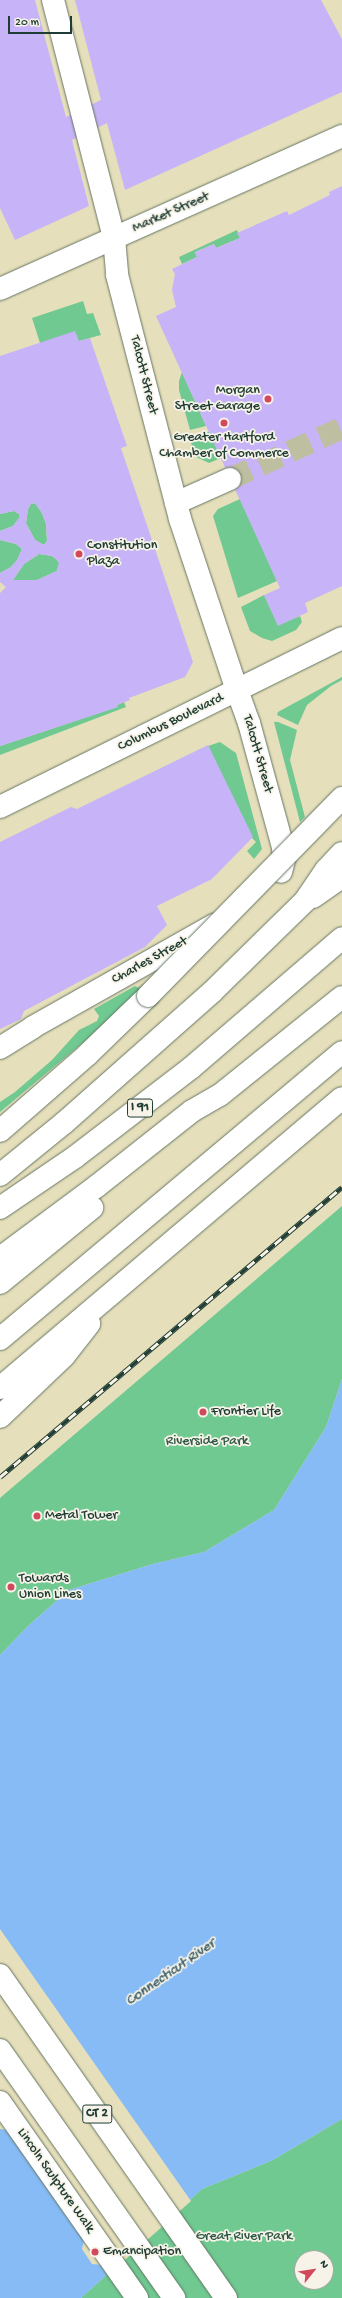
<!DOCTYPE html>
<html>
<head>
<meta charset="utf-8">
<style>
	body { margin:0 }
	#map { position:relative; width:342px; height:2298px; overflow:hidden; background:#e6dfbb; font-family:"Gochi Hand",sans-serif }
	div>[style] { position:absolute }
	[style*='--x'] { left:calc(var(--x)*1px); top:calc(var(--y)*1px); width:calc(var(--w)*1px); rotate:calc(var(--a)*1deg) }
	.green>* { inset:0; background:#6fc991 }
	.water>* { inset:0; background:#86bbf5 }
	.pier>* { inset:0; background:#e6dfbb }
	.building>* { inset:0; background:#c7b3f7 }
	.street-tunnel>* { height:22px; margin-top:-11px; transform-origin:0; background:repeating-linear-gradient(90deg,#bebfa0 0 22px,transparent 0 33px) }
	.roads { filter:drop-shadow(0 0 1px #657663) drop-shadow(0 0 1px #657663) }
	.street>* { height:22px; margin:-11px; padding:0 11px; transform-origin:11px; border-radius:11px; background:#fff }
	.secondary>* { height:22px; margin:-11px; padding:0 11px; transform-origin:11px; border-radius:11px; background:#fff }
	.primary>* { height:22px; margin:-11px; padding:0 11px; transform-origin:11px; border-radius:11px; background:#fff }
	.highway>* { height:22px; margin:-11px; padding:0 11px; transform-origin:11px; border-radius:11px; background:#fff }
	.rail>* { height:4.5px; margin-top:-2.25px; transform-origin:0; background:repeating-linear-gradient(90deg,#f7f3e8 0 9px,#1f3d34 0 18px); box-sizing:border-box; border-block:1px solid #1f3d34 }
	.bridges { filter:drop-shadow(0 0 1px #657663) drop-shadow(0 0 1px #657663) }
	.highway-bridge>* { height:22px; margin:-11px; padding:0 11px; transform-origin:11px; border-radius:11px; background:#fff }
	.dots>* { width:11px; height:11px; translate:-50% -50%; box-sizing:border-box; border:2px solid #f7f3e8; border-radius:50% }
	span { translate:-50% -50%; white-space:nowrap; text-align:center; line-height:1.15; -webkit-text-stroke:3.5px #f7f3e8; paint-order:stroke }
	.shield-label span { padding:1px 3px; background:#f7f3e8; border:1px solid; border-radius:3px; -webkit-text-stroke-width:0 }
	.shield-label { font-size:13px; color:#1f3d34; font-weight:700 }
	.street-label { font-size:14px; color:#1f3d34 }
	.poi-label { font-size:14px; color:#1f3d34 }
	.right { translate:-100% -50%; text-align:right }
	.left { translate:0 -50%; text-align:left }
	.park-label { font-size:14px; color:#2f5947 }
	.water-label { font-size:15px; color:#395c64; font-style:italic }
	.north { position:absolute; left:294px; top:2250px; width:40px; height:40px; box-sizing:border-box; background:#f7f3e8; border:1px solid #a1aaa0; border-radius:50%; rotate:60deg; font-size:11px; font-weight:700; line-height:16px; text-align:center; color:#1f3d34 }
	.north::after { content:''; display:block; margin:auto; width:14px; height:18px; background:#d1495b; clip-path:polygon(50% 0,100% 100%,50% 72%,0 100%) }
	.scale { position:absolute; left:8px; top:16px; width:64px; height:18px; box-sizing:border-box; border:2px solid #1f3d34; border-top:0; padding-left:5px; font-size:12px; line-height:14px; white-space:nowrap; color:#1f3d34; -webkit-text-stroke:3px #f7f3e8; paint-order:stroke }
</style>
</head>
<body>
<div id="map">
	<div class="green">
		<i style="clip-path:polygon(237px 230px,240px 238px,216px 248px,214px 244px,195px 252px,197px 257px,182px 264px,179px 257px)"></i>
		<i style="clip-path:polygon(83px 301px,87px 314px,93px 313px,101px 335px,79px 341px,40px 343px,32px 318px)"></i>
		<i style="clip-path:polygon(182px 372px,206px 426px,190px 430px,179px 390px,179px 381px)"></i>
		<i style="clip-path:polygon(209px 432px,221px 458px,209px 463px,194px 456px,191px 442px,194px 436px)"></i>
		<i style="clip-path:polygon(240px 499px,277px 581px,238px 598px,213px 516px,218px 509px)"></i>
		<i style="clip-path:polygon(35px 503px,42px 513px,46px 524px,47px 541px,44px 545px,35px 540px,26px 523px,28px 509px,31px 504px)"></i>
		<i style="clip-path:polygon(14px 511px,19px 514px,19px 518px,13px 526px,0 531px,0 514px)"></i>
		<i style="clip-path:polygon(0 540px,16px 544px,22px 549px,17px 560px,11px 567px,0 573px)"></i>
		<i style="clip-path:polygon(39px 554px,52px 556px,57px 560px,59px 563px,57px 571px,37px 580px,13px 580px,24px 564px)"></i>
		<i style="clip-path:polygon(264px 595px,278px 625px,300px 616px,302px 622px,296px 630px,272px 641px,262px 638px,250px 631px,241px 607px)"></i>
		<i style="clip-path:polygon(342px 677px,342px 680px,331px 686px,307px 705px,298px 725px,277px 715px,278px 712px)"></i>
		<i style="clip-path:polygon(124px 702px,126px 707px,0 755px,0 746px,117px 707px,117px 705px)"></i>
		<i style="clip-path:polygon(274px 722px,278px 722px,297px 730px,290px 760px,305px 817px,300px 822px)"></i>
		<i style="clip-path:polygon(220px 742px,236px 753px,262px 849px,254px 859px,247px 851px,256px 842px,252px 838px,208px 746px)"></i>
		<i style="clip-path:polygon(135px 986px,141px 989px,86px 1040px,0 1112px,0 1102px,15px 1092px,52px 1060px,79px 1030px,97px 1021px,99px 1016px,94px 1009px)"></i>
		<i style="clip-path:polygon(342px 1206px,342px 1379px,326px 1427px,274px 1510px,204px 1552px,153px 1564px,69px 1590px,29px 1625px,0 1655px,0 1498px)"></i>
		<i style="clip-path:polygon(evenodd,342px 2119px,342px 2298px,81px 2298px,202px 2189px,273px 2160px,342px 2119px,302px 2258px,326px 2258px,326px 2282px,302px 2282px,302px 2258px)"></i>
	</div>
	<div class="water">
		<i style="clip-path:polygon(342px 1379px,342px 2119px,273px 2160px,202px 2189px,81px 2298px,0 2298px,0 1655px,29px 1625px,69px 1590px,153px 1564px,204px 1552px,274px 1510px,326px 1427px)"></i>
	</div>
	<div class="pier">
		<i style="clip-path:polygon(0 1929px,191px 2201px,109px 2274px,102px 2265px,92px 2264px,82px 2249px,84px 2240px,7px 2130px,0 2129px)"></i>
	</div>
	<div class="building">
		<i style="clip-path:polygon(0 0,35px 0,66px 117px,101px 100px,75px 0,321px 0,342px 39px,342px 92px,125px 190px,107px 123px,72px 140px,89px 206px,15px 240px,0 208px)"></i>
		<i style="clip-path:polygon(342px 186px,342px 586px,305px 603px,308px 612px,278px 626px,264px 595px,280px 588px,156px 316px,176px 307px,172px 290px,175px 274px,172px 269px,197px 257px,195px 252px,214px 244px,216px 248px,240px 238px,237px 233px,287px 211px,289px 215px,330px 195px,329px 192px)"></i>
		<i style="clip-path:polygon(evenodd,75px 331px,79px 341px,90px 338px,127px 446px,121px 448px,193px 662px,185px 677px,129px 698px,130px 700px,117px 705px,118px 707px,0 746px,0 593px,6px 587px,0 582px,0 573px,11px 567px,17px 560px,22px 549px,16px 544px,0 540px,0 531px,13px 526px,19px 518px,19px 514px,14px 511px,0 514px,0 356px,75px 331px,35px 503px,42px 513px,46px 524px,47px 541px,44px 545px,35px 540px,26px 523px,28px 509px,31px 504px,35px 503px,75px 331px,39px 554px,52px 556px,57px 560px,59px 563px,57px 571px,37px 580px,13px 580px,24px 564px,39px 554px)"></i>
		<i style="clip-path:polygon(208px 745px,253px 837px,212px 879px,157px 906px,167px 925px,145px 947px,24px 1011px,21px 1019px,0 1029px,0 842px,71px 807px,77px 809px)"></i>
	</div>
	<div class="street-tunnel">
		<i style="--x:230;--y:479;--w:123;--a:-24.5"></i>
	</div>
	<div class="roads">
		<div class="street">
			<i style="--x:176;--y:503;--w:59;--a:-24"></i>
			<i style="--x:237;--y:690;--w:35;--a:70"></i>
			<i style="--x:249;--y:723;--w:129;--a:74.7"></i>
			<i style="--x:283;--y:847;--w:13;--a:86"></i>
			<i style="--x:284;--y:860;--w:12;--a:104"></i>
			<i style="--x:0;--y:1048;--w:39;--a:-32"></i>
			<i style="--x:33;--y:1027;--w:208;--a:-29.4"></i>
			<i style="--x:0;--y:2102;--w:239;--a:55"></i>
		</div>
		<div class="secondary">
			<i style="--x:53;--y:0;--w:246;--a:75.6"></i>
			<i style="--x:114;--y:238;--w:37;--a:85"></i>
			<i style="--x:117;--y:275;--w:252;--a:75.5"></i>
			<i style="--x:180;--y:519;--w:180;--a:71.6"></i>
			<i style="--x:0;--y:289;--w:375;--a:-24.1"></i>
		</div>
		<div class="primary">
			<i style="--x:0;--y:807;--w:381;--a:-26.3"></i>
		</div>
		<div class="highway">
			<i style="--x:313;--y:897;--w:35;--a:-35"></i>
			<i style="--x:0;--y:1131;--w:116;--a:-41.1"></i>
			<i style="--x:87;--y:1055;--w:85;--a:-44"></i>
			<i style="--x:0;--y:1175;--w:82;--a:-39.1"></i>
			<i style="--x:64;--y:1123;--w:198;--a:-41.5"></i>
			<i style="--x:212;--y:992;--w:130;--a:-44.4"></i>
			<i style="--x:305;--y:901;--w:37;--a:-56"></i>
			<i style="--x:326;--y:870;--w:23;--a:-47"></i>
			<i style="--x:0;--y:1208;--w:91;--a:-34.2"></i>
			<i style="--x:75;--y:1157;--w:146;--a:-37.5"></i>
			<i style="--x:191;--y:1068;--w:199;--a:-40.7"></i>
			<i style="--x:0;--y:1258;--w:121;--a:-36.6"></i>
			<i style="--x:97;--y:1186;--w:121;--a:-38.3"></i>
			<i style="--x:192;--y:1111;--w:32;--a:-30"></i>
			<i style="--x:220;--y:1095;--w:156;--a:-38.8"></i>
			<i style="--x:0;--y:1283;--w:119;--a:-39.2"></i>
			<i style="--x:0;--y:1339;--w:446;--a:-40"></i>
			<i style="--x:0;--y:1388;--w:448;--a:-40.3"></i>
			<i style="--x:0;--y:1417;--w:88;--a:-43.6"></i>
			<i style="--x:64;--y:1356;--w:41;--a:-52"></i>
			<i style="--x:0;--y:1975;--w:394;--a:55"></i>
			<i style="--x:0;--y:2050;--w:303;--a:54.9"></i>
		</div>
	</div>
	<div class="rail">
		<i style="--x:0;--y:1477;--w:448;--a:-40.3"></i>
	</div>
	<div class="bridges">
		<div class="highway-bridge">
			<i style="--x:148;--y:996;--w:277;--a:-45.6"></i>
		</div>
	</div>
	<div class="dots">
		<i style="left:268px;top:399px;background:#d1495b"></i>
		<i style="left:224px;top:423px;background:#d1495b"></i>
		<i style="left:79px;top:554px;background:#d1495b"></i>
		<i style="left:203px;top:1412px;background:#d1495b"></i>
		<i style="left:37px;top:1516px;background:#d1495b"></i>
		<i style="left:11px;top:1587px;background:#d1495b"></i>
		<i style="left:95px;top:2252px;background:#d1495b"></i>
	</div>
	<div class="shield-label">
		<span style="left:140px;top:1108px">I 91</span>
		<span style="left:97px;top:2114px">CT 2</span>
	</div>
	<div class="street-label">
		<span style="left:171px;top:213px;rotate:-24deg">Market Street</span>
		<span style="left:143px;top:375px;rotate:76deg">Talcott Street</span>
		<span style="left:171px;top:723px;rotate:-26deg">Columbus Boulevard</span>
		<span style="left:257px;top:754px;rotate:74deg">Talcott Street</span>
		<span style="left:150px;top:961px;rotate:-29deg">Charles Street</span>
		<span style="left:55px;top:2181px;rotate:55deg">Lincoln Sculpture Walk</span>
	</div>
	<div class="poi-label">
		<span class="right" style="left:260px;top:399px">Morgan<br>Street Garage</span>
		<span style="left:224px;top:446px">Greater Hartford<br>Chamber of Commerce</span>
		<span class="left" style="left:87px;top:554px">Constitution<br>Plaza</span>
		<span class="left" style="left:211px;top:1412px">Frontier Life</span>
		<span class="left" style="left:45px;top:1516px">Metal Tower</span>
		<span class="left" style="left:19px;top:1587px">Towards<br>Union Lines</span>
		<span class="left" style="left:103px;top:2252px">Emancipation</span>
	</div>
	<div class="park-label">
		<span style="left:207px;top:1442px">Riverside Park</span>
		<span style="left:244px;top:2237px">Great River Park</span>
	</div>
	<div class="water-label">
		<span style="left:171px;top:1973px;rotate:-35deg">Connecticut River</span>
	</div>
	<div class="north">N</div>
	<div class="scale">20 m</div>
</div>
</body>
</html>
